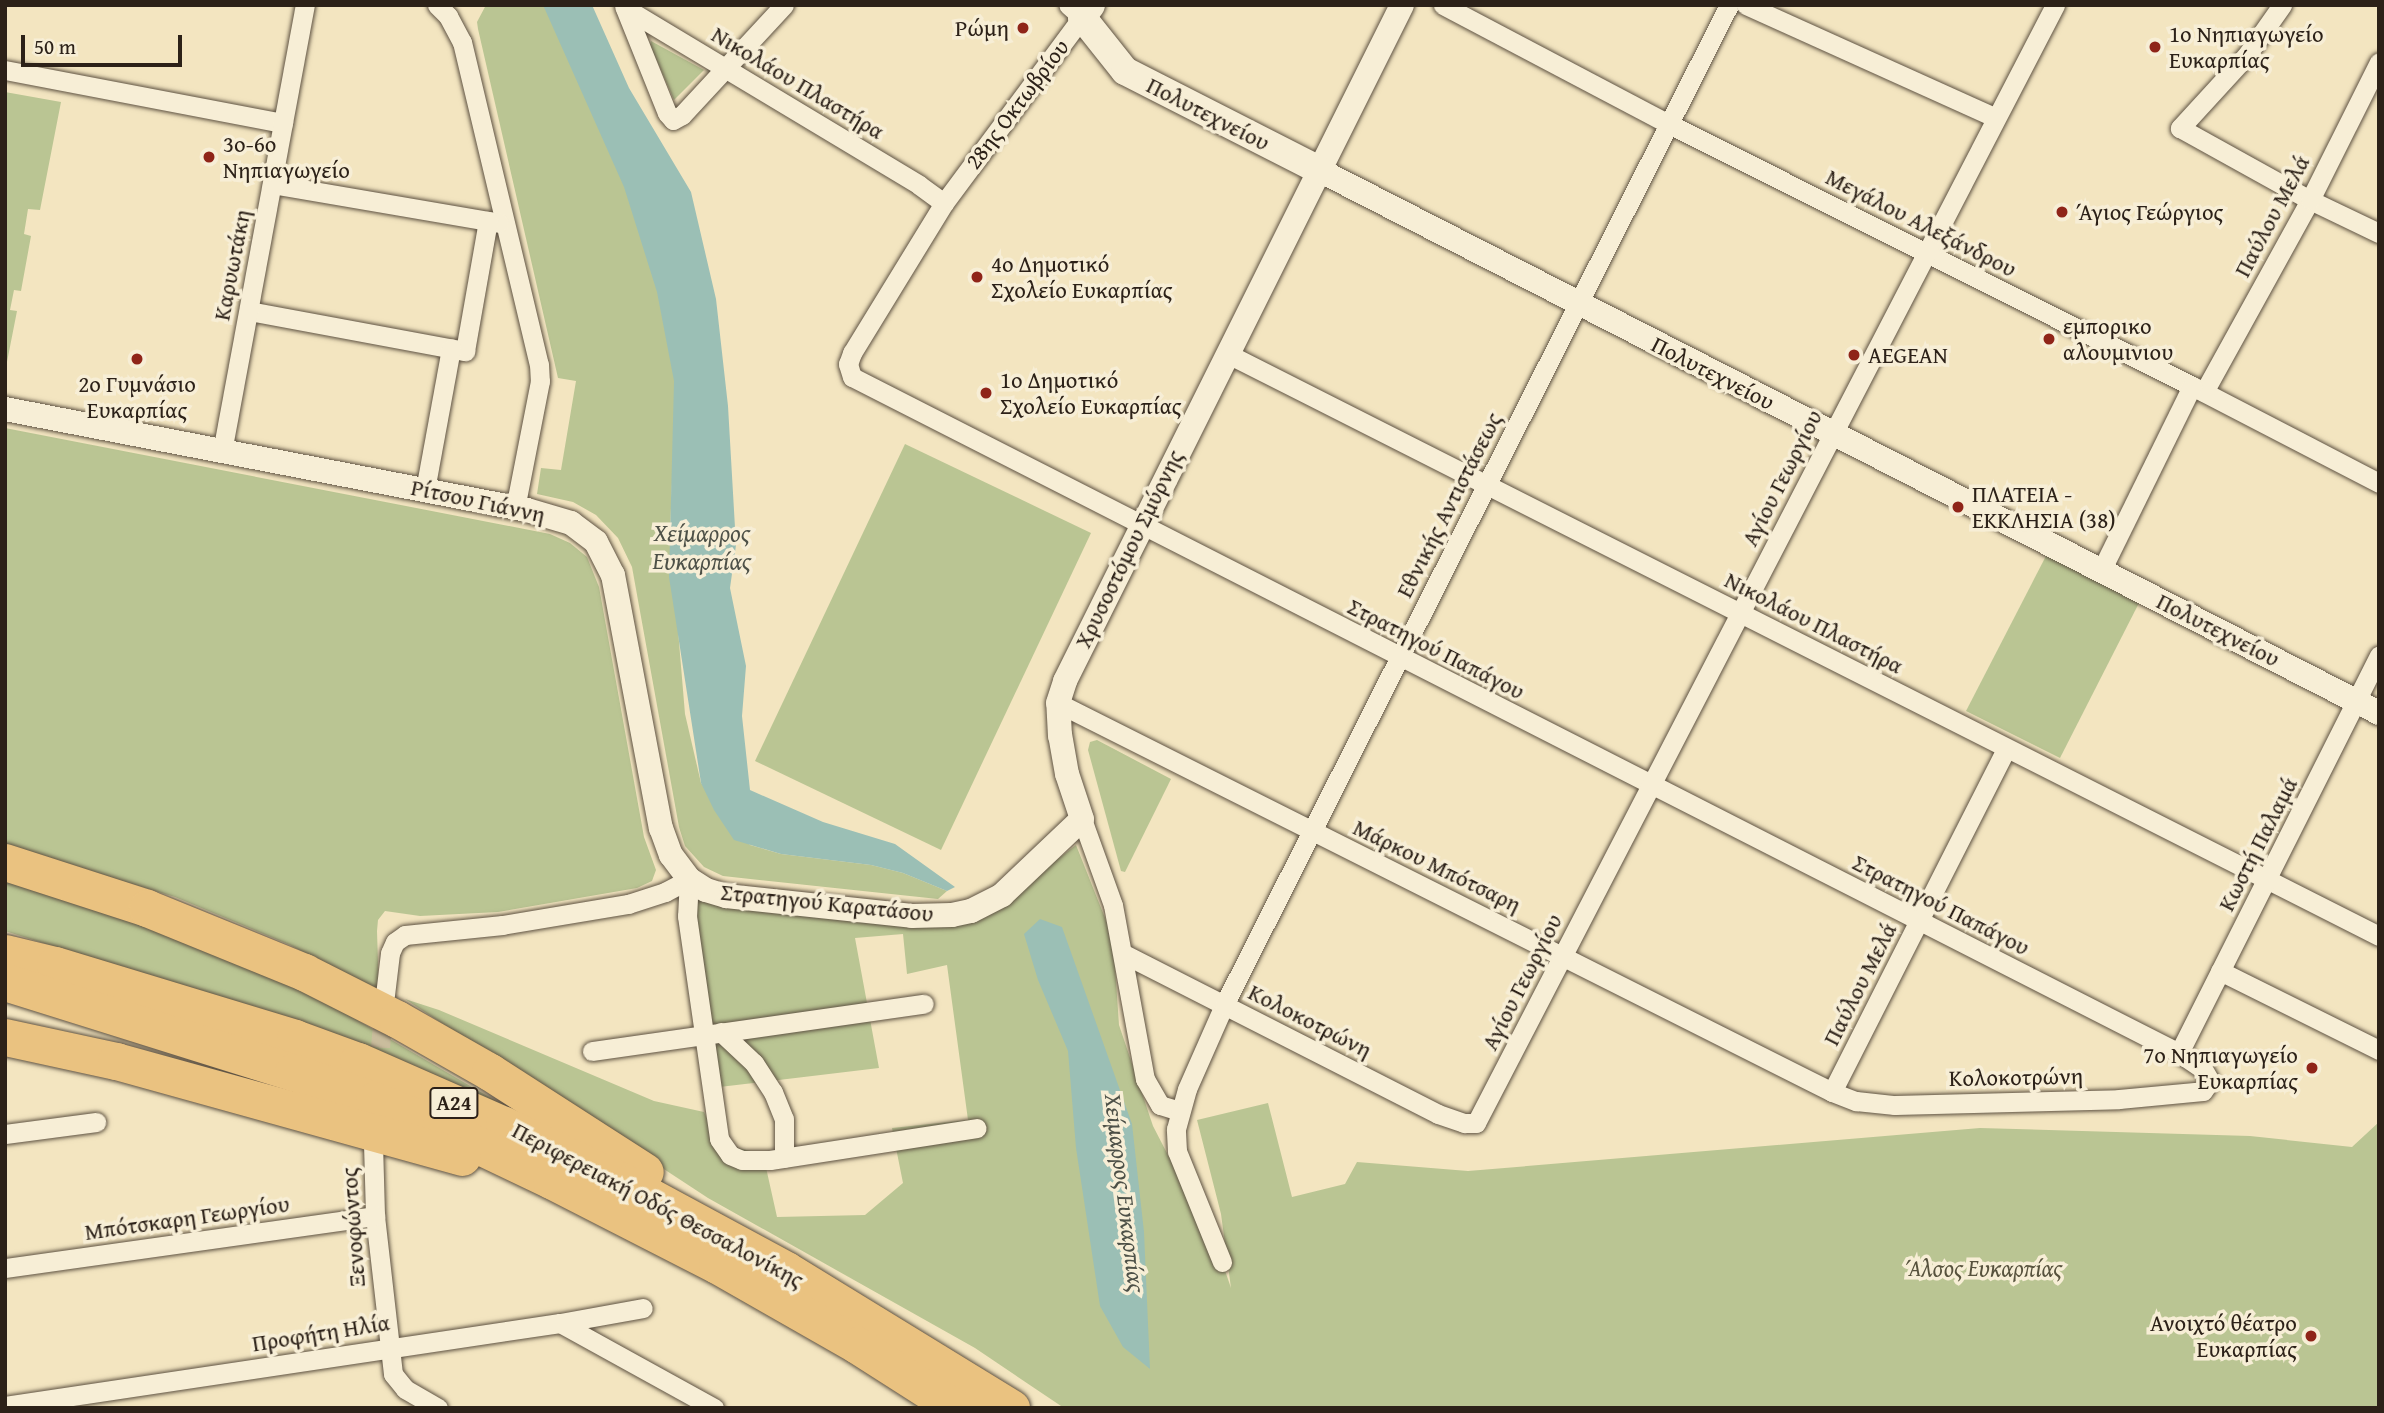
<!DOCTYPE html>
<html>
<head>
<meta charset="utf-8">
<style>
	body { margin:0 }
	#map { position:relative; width:2384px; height:1413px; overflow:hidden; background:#f3e5c0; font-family:"Gentium Book Plus",serif }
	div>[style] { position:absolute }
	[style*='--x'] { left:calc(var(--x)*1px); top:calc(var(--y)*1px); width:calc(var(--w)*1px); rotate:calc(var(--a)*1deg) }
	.green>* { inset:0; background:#bac593 }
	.water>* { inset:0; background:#9bbfb5 }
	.minor-tunnel>* { height:19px; margin-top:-9.5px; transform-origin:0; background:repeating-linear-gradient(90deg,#cbbe9e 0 19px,transparent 0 29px) }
	.roads { filter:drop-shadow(0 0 2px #5e5242) drop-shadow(0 0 2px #5e5242) }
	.minor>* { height:19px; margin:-9.5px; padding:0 9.5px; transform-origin:9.5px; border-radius:9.5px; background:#f7eed6 }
	.tertiary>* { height:24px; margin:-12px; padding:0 12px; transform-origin:12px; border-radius:12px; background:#f7eed6 }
	.secondary>* { height:28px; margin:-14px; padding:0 14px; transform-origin:14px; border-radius:14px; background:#f7eed6 }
	.motorway>* { height:37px; margin:-18.5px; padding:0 18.5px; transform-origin:18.5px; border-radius:18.5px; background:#eac280 }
	.dots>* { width:19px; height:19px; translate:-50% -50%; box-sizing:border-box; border:4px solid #f7eed6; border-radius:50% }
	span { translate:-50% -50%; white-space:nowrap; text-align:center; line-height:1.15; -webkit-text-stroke:7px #f7eed6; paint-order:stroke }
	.shield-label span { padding:2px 5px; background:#f7eed6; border:2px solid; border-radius:5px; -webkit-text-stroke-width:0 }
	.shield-label { font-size:21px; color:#2c2118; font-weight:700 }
	.poi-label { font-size:23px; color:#2c2118 }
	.right { translate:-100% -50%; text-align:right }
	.left { translate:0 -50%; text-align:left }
	.street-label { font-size:23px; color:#2c2118 }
	.park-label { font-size:23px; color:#57523d; font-style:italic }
	.water-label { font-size:24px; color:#4d5047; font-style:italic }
	.frame { position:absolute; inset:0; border:7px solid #2c2118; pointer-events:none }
	.scale { position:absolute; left:21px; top:35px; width:161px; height:32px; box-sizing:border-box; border:4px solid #2c2118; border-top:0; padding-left:9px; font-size:21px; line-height:24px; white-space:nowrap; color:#2c2118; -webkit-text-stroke:5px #f7eed6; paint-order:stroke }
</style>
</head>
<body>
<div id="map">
	<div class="green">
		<i style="clip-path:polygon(486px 5px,571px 5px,680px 274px,670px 534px,685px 714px,701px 783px,750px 845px,781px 854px,871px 865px,903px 873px,947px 891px,938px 899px,723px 876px,704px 867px,685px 846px,679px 827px,632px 567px,618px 538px,596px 515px,573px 502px,537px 494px,541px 468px,561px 470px,576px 381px,558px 378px,478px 29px,477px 22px)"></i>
		<i style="clip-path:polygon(651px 41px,704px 70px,674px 100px,650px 45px)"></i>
		<i style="clip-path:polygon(5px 92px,61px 102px,40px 210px,28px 209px,24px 234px,31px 236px,21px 291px,14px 290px,10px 310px,17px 311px,6px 367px)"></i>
		<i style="clip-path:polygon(5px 428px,550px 534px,570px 543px,587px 557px,599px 587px,644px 837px,656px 870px,652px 881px,637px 888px,498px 912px,420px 916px,385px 911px,378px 920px,377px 931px,379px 993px,290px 945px,175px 897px,5px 846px)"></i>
		<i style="clip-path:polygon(905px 444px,1091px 533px,941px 850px,755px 761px)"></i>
		<i style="clip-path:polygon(2047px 554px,2140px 601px,2060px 758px,1966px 711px)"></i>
		<i style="clip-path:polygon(1097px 740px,1171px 779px,1125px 872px,1121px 871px,1088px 750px,1090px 742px)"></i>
		<i style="clip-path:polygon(1076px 845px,1113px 938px,1119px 1025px,1153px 1126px,1220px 1256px,1231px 1288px,1221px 1214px,1197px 1120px,1268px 1103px,1292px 1197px,1345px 1184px,1357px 1162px,1468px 1171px,1980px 1128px,2250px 1136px,2352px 1147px,2379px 1122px,2379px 1408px,1064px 1408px,975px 1348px,708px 1198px,405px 999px,439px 1010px,654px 1101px,704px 1112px,718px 1143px,763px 1154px,777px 1217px,865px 1215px,903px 1183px,892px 1128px,968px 1120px,947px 965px,907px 974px,903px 934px,855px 938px,879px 1068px,711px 1088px,693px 891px,913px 913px,1010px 896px)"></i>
		<i style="clip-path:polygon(5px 874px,66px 890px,306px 990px,535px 1124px,242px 1006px,5px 931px)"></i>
	</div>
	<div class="water">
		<i style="clip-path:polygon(543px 5px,592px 5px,629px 88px,691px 192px,716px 299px,728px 406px,736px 545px,730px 588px,746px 666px,742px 716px,750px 790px,823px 822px,895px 844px,955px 887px,947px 891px,903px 873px,871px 865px,781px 854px,734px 840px,714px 810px,701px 783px,669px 577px,674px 381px,657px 292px,624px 187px)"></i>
		<i style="clip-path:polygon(1040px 919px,1062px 927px,1132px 1124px,1144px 1232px,1150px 1369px,1123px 1347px,1100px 1306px,1076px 1148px,1068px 1051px,1038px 980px,1024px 934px)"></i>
	</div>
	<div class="minor-tunnel">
		<i style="--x:378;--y:1076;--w:68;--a:-85"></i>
	</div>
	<div class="roads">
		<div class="minor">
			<i style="--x:437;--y:5;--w:16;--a:45"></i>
			<i style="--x:448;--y:16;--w:30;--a:62"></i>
			<i style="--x:462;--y:42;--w:331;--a:76.6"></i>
			<i style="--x:539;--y:364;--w:17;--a:87"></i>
			<i style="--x:540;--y:381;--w:129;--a:101.1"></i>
			<i style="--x:1443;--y:5;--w:255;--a:27.8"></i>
			<i style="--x:1669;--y:124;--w:585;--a:26.61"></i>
			<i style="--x:2192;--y:386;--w:211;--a:27.4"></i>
			<i style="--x:1746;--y:5;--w:274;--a:24.3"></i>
			<i style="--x:2282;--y:5;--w:62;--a:125.2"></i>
			<i style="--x:2246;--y:56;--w:98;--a:132.5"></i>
			<i style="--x:2180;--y:128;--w:149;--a:29"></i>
			<i style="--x:2310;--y:200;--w:76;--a:25.6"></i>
			<i style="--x:624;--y:6;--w:115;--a:68.1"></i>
			<i style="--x:667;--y:113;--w:9;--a:49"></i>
			<i style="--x:673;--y:120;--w:10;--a:-29"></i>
			<i style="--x:682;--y:115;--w:150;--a:-47.2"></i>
			<i style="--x:625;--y:8;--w:343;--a:31"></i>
			<i style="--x:919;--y:185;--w:31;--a:36"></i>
			<i style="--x:5;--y:70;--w:283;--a:10.8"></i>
			<i style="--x:272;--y:184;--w:230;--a:9.7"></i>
			<i style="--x:249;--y:311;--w:220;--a:10.5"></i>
			<i style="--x:465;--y:351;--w:132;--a:-80"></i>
			<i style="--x:1226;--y:353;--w:1292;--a:26.82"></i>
			<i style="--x:2204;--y:392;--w:219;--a:-61.1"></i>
			<i style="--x:2310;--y:200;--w:154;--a:-63.4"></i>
			<i style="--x:222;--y:452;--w:455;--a:-79.5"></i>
			<i style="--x:425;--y:490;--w:144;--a:-79.6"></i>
			<i style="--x:2101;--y:571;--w:206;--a:-63.8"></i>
			<i style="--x:1058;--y:703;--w:866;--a:26.68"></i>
			<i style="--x:1832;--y:1092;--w:26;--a:21"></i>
			<i style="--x:1856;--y:1101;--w:39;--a:6"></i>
			<i style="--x:1895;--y:1105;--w:224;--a:-1.5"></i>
			<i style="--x:2119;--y:1099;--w:84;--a:-5.4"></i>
			<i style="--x:2203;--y:1091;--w:12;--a:-55"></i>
			<i style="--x:2210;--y:1081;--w:14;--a:-120"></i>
			<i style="--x:2203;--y:1069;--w:29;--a:-146"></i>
			<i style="--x:2179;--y:1053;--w:1489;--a:-153"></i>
			<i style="--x:852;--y:377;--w:14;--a:-107"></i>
			<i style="--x:848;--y:364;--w:12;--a:-70"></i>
			<i style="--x:852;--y:353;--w:176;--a:-58.5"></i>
			<i style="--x:944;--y:203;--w:232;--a:-53.4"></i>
			<i style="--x:1082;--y:17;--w:18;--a:-139"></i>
			<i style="--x:1082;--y:819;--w:91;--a:70.2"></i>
			<i style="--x:1113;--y:905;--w:177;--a:79.6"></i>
			<i style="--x:1145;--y:1079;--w:30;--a:60"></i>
			<i style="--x:1160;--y:1105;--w:21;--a:17"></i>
			<i style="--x:689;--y:879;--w:37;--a:93"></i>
			<i style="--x:687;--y:916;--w:225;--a:81.8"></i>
			<i style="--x:719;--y:1139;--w:19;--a:55"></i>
			<i style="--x:730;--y:1155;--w:13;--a:23"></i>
			<i style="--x:742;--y:1160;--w:28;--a:0"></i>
			<i style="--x:770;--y:1160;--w:209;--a:-8.8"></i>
			<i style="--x:1124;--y:954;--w:352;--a:27"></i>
			<i style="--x:1438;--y:1114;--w:28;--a:19"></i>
			<i style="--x:1464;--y:1123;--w:12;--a:0"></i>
			<i style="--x:1476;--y:1123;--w:1259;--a:-62.62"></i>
			<i style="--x:2220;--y:971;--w:178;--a:26.4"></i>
			<i style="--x:385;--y:995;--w:42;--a:-83.2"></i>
			<i style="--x:390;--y:953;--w:12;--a:-66"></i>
			<i style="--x:395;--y:942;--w:12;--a:-35"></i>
			<i style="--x:405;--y:935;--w:98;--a:-5.9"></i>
			<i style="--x:502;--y:925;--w:128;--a:-9.5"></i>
			<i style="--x:628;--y:904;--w:39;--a:-18"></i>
			<i style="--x:665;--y:892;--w:27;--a:-28"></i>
			<i style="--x:721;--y:1032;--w:45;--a:43.2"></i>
			<i style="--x:754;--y:1063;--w:35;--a:57"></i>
			<i style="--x:773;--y:1092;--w:29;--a:68"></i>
			<i style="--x:784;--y:1119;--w:39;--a:90"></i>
			<i style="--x:592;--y:1051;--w:335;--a:-8.1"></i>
			<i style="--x:2179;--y:1053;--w:445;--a:-63.3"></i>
			<i style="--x:1832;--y:1092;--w:385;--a:-63.1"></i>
			<i style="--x:5;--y:1134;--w:92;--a:-7.5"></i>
			<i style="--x:373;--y:1143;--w:73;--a:88.4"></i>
			<i style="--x:375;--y:1216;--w:159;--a:83.5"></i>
			<i style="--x:393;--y:1374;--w:19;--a:51"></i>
			<i style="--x:405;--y:1389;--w:38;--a:30"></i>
			<i style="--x:1222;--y:1262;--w:120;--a:-112.1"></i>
			<i style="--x:1177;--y:1151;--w:22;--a:-93"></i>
			<i style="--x:1176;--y:1129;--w:41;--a:-74.6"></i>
			<i style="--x:1187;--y:1089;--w:92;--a:-66.2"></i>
			<i style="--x:1224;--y:1005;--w:1120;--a:-63.21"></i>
			<i style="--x:5;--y:1268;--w:374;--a:-8"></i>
			<i style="--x:560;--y:1323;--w:176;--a:28.9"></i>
			<i style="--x:5;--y:1406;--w:561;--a:-8.51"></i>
			<i style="--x:560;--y:1323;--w:84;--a:-10.2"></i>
		</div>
		<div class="tertiary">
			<i style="--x:1319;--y:170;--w:1191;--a:27.12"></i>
			<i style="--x:5;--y:409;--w:532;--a:10.95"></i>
			<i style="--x:527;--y:510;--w:46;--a:16.5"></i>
			<i style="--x:571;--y:523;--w:31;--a:37"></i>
			<i style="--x:596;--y:542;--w:37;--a:63"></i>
			<i style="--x:613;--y:575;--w:258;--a:79.3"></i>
			<i style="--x:661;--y:828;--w:29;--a:70"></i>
			<i style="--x:671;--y:855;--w:30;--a:53"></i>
			<i style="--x:689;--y:879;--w:20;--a:33"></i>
			<i style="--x:706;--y:890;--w:21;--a:17"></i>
			<i style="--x:726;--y:896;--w:187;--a:6.1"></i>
			<i style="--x:912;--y:916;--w:40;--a:-1.4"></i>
			<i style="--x:952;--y:915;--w:19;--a:-12"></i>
			<i style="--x:971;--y:911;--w:35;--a:-27"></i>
			<i style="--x:1002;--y:895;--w:110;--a:-43.5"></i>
			<i style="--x:1082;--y:819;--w:47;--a:-108.4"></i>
			<i style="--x:1067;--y:774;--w:39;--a:-100"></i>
			<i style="--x:1060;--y:736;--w:33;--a:-93"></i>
			<i style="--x:1058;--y:703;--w:23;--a:-72"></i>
			<i style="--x:1065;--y:681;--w:755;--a:-63.5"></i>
		</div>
		<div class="secondary">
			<i style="--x:1091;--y:5;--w:15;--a:127"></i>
			<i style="--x:1082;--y:17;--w:69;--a:51.5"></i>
			<i style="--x:1125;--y:71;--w:218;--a:27"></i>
		</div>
		<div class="motorway">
			<i style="--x:5;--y:862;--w:149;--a:17.9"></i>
			<i style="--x:147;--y:908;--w:170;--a:22.2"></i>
			<i style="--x:304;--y:972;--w:104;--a:26.8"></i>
			<i style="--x:397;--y:1019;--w:107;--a:29.7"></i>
			<i style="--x:490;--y:1072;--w:184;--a:32.8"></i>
			<i style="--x:5;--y:953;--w:51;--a:13.5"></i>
			<i style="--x:55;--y:965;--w:251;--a:16.9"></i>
			<i style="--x:295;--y:1038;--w:67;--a:20.1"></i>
			<i style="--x:358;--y:1061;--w:159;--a:23.7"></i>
			<i style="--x:504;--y:1125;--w:136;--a:25.6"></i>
			<i style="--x:627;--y:1184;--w:181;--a:28.4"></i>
			<i style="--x:786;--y:1270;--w:264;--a:31.5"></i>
			<i style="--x:5;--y:982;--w:302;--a:17.4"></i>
			<i style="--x:293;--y:1072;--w:86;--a:19.1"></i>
			<i style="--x:374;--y:1100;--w:71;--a:22.2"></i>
			<i style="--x:440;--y:1127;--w:123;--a:25.5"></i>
			<i style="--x:551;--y:1180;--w:186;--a:27.1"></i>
			<i style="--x:717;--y:1265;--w:161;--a:29.7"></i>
			<i style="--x:857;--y:1345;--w:117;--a:32.5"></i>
			<i style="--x:5;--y:1037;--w:114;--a:12.2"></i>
			<i style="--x:116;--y:1061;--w:359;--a:15.5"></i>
		</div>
	</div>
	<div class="dots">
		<i style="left:1023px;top:28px;background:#8f2418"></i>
		<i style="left:2155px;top:47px;background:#8f2418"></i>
		<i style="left:209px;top:157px;background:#8f2418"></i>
		<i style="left:2062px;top:212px;background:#8f2418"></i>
		<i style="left:977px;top:277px;background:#8f2418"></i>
		<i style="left:2049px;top:339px;background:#8f2418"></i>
		<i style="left:1854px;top:355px;background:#8f2418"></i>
		<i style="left:137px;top:359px;background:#8f2418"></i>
		<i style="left:986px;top:393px;background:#8f2418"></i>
		<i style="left:1958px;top:507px;background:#8f2418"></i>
		<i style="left:2312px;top:1068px;background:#8f2418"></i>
		<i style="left:2311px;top:1336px;background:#8f2418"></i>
	</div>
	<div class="shield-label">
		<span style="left:454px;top:1103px">Α24</span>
	</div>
	<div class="poi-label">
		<span class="right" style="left:1009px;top:28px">Ρώμη</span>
		<span class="left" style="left:2169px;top:47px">1ο Νηπιαγωγείο<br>Ευκαρπίας</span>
		<span class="left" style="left:223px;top:157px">3ο-6ο<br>Νηπιαγωγείο</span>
		<span class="left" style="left:2076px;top:212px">Άγιος Γεώργιος</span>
		<span class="left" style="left:991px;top:277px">4ο Δημοτικό<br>Σχολείο Ευκαρπίας</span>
		<span class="left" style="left:2063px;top:339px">εμπορικο<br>αλουμινιου</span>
		<span class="left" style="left:1868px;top:355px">AEGEAN</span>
		<span class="left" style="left:1000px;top:393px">1ο Δημοτικό<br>Σχολείο Ευκαρπίας</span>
		<span style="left:137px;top:397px">2ο Γυμνάσιο<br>Ευκαρπίας</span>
		<span class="left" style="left:1972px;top:507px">ΠΛΑΤΕΙΑ -<br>ΕΚΚΛΗΣΙΑ (38)</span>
		<span class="right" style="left:2298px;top:1068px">7ο Νηπιαγωγείο<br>Ευκαρπίας</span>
		<span class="right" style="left:2297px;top:1336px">Ανοιχτό θέατρο<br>Ευκαρπίας</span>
	</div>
	<div class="street-label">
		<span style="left:798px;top:83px;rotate:31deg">Νικολάου Πλαστήρα</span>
		<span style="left:1017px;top:104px;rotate:-53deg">28ης Οκτωβρίου</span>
		<span style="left:1208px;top:114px;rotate:27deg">Πολυτεχνείου</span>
		<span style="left:2272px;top:216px;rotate:-62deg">Παύλου Μελά</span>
		<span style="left:1921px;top:223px;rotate:27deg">Μεγάλου Αλεξάνδρου</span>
		<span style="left:232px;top:265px;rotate:-79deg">Καρυωτάκη</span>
		<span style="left:1713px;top:373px;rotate:27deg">Πολυτεχνείου</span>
		<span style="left:1782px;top:478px;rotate:-63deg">Αγίου Γεωργίου</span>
		<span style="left:478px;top:501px;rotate:12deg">Ρίτσου Γιάννη</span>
		<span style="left:1449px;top:505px;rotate:-63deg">Εθνικής Αντιστάσεως</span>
		<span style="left:1129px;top:549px;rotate:-64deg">Χρυσοστόμου Σμύρνης</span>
		<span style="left:1814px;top:623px;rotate:27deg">Νικολάου Πλαστήρα</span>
		<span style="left:2218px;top:630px;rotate:27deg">Πολυτεχνείου</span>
		<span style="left:1436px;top:649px;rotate:27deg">Στρατηγού Παπάγου</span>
		<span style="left:2258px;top:844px;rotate:-63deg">Κωστή Παλαμά</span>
		<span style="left:1437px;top:866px;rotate:26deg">Μάρκου Μπότσαρη</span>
		<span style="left:827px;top:903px;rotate:6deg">Στρατηγού Καρατάσου</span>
		<span style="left:1941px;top:905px;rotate:27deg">Στρατηγού Παπάγου</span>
		<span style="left:1522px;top:982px;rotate:-63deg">Αγίου Γεωργίου</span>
		<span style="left:1860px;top:984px;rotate:-63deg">Παύλου Μελά</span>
		<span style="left:1310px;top:1021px;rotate:27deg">Κολοκοτρώνη</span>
		<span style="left:2016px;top:1077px;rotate:-1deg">Κολοκοτρώνη</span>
		<span style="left:658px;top:1205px;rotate:28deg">Περιφερειακή Οδός Θεσσαλονίκης</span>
		<span style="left:187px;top:1218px;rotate:-8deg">Μπότσκαρη Γεωργίου</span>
		<span style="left:353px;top:1227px;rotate:-94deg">Ξενοφώντος</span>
		<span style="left:321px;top:1333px;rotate:-9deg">Προφήτη Ηλία</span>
	</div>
	<div class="park-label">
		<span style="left:1984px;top:1268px">Άλσος Ευκαρπίας</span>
	</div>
	<div class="water-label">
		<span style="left:702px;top:547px">Χείμαρρος<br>Ευκαρπίας</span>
		<span style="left:1125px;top:1193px;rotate:83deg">Χείμαρρος Ευκαρπίας</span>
	</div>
	<div class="frame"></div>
	<div class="scale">50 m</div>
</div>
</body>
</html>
